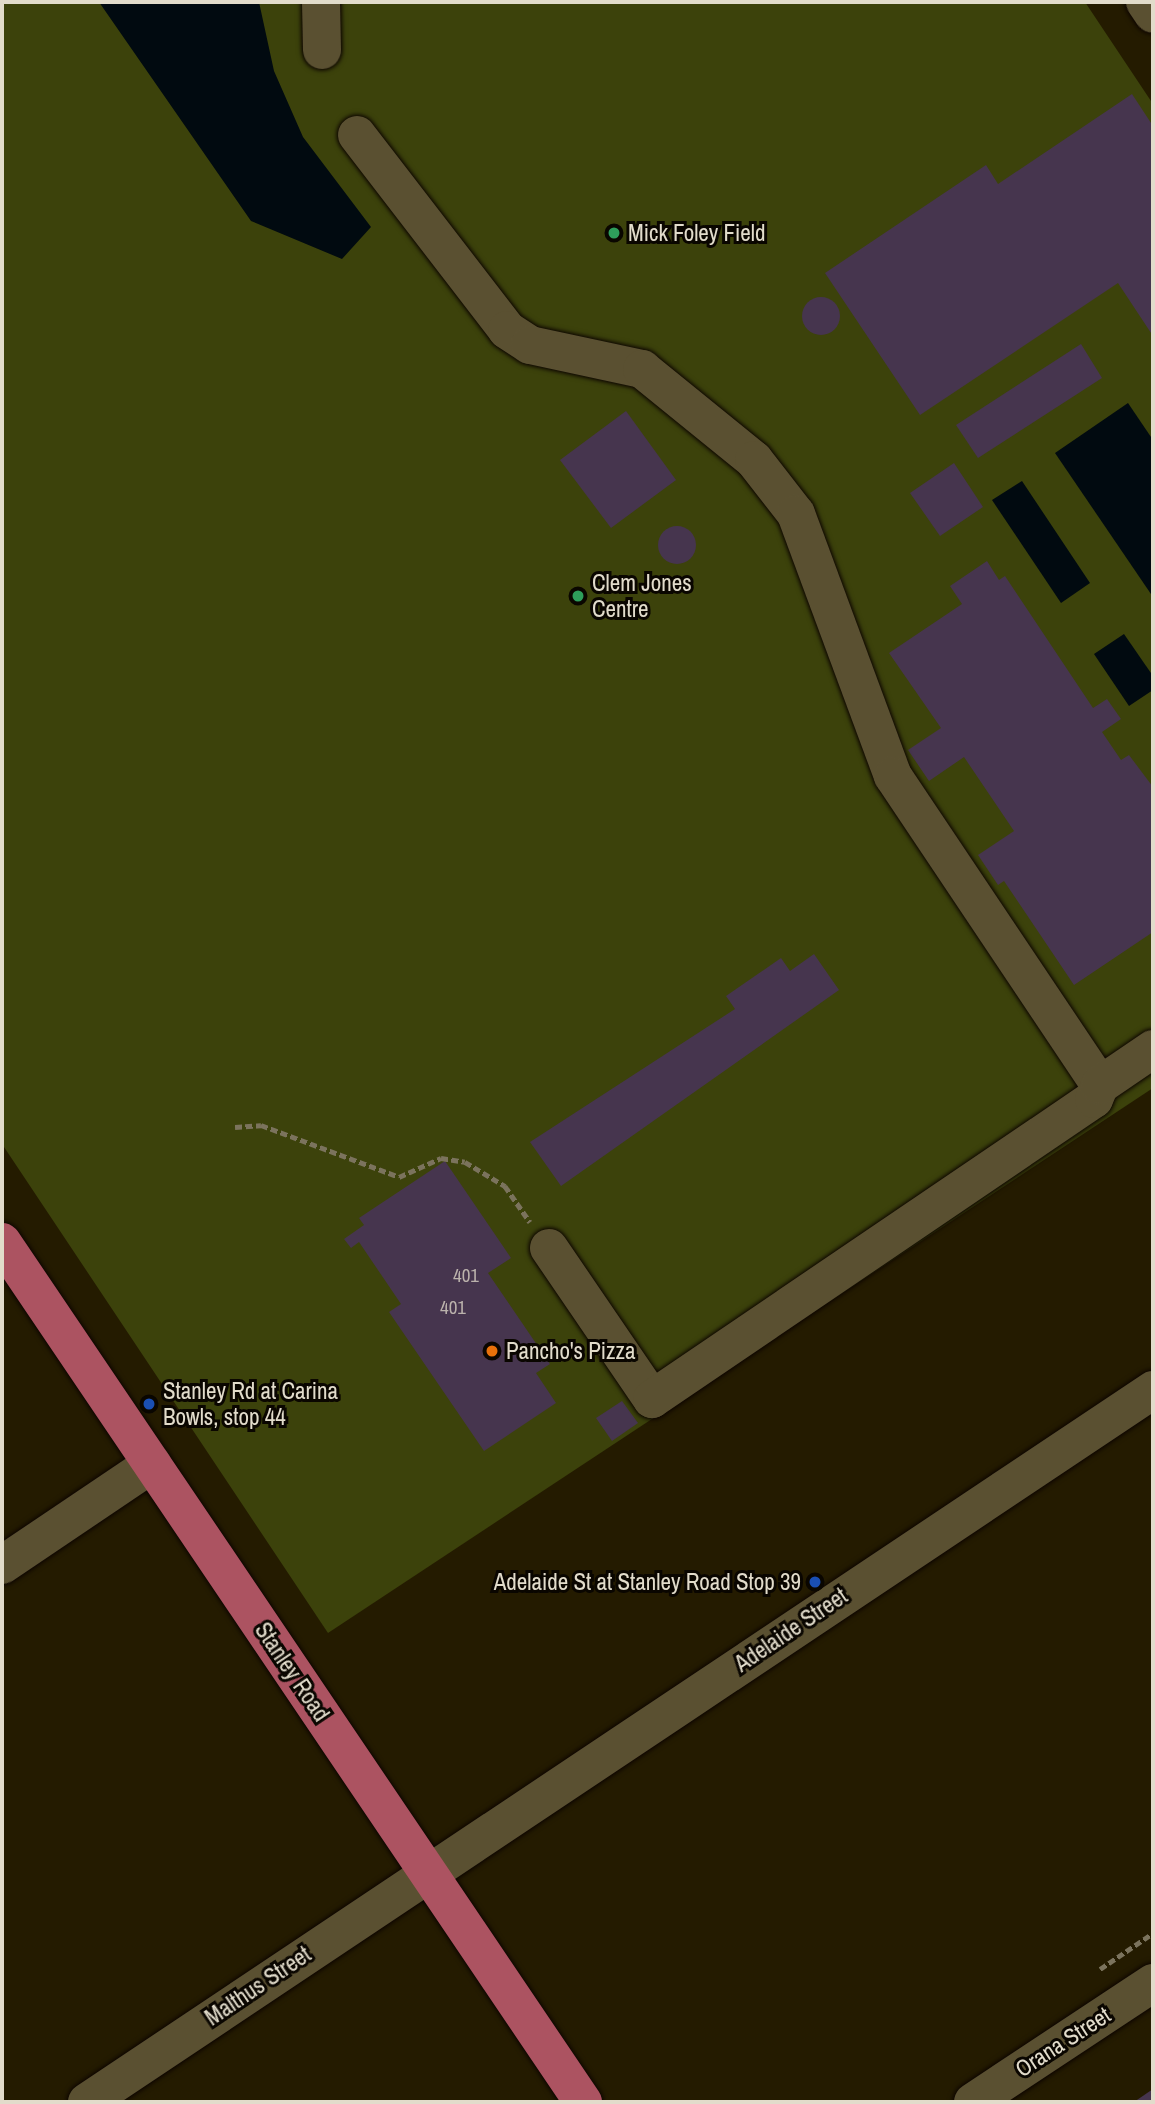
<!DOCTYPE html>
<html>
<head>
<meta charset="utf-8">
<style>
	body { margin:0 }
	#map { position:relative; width:1155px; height:2104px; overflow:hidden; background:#241b00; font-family:"Archivo Narrow",sans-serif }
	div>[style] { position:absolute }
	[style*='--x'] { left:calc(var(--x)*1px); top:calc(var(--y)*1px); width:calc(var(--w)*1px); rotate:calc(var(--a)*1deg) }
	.green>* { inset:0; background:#3c420b }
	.water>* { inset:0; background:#010a10 }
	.building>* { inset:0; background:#46354e }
	.round { border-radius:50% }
	.path>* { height:4.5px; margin-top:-2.25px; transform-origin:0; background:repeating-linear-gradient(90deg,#7b735d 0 7px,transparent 0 10.5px) }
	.roads { filter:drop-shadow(0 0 2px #0d0500) drop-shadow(0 0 2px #0d0500) }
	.minor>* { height:38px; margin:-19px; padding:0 19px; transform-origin:19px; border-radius:19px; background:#5a5031 }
	.major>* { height:38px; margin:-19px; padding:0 19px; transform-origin:19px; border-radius:19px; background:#ac5361 }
	.dots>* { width:19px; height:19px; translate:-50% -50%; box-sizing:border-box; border:4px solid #0a0600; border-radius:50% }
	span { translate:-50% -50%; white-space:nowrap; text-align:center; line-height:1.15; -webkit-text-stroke:6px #0a0600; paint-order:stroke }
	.number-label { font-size:19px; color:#bbb2ac }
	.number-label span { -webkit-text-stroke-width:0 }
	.poi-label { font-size:23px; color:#e2dccb }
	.left { translate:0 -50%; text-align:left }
	.right { translate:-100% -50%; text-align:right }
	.street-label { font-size:23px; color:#e2dccb }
	.frame { position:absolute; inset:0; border:4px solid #e2dccb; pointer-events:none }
</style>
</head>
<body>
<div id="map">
	<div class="green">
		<i style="clip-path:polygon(2px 2px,1085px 2px,1153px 104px,1153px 1088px,328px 1633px,2px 1144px)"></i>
	</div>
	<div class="water">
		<i style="clip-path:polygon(99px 2px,259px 2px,274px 71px,303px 137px,371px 227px,342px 259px,251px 221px)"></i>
		<i style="clip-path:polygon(1128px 403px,1153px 440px,1153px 597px,1055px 453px)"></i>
		<i style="clip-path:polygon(1022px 481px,1090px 583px,1061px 603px,992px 500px)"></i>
		<i style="clip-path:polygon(1124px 634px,1153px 676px,1153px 690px,1129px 706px,1094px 654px)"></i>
	</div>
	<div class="building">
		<i style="clip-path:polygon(1132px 94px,1153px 126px,1153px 336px,1118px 283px,920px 415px,825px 273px,986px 165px,998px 184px)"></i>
		<i class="round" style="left:802px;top:297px;width:38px;height:38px"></i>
		<i style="clip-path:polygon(1081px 344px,1102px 378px,978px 458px,956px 425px)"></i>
		<i style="clip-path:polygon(626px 411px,676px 480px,611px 528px,560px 460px)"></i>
		<i style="clip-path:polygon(954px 463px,983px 507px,940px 536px,910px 493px)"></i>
		<i class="round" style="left:658px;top:526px;width:38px;height:38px"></i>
		<i style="clip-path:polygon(987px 561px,999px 580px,1005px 576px,1093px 708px,1107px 699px,1121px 719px,1102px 732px,1121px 760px,1129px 755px,1153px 787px,1153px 932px,1074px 985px,1004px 881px,998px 885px,978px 855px,1014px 831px,964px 757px,929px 781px,908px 750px,941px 728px,889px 653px,962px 604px,950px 586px)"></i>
		<i style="clip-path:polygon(814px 954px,839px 990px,561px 1186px,530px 1142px,735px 1009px,726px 996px,781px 958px,790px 971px)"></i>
		<i style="clip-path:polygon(445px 1161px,511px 1258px,488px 1273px,550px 1364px,536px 1373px,556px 1403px,484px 1451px,389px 1312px,401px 1304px,359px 1242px,351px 1248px,344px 1239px,364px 1225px,359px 1218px)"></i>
		<i style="clip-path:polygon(622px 1401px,638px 1423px,612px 1441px,596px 1418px)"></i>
		<i style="clip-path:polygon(1153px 2089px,1153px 2102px,1134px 2102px)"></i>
	</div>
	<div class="path">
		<i style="--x:235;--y:1127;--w:26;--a:-4"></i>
		<i style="--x:261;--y:1125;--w:147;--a:20.6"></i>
		<i style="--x:399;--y:1177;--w:46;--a:-24.3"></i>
		<i style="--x:441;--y:1158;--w:24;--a:9"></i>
		<i style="--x:465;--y:1162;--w:47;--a:31"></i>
		<i style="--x:505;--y:1186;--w:44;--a:55.2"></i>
		<i style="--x:1100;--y:1969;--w:64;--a:-34.2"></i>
	</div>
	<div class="roads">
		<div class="minor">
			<i style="--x:321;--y:2;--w:48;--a:88.8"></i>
			<i style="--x:1145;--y:2;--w:14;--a:56"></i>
			<i style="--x:357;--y:135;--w:246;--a:52.4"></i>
			<i style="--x:507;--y:330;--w:27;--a:33"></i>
			<i style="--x:530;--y:345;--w:115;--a:12.1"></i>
			<i style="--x:642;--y:369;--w:144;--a:39.1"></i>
			<i style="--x:754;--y:460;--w:68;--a:52.1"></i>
			<i style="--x:796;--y:514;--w:279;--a:69.7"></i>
			<i style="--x:893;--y:776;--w:372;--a:56.2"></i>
			<i style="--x:549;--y:1248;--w:183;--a:55.7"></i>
			<i style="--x:652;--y:1399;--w:534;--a:-34.17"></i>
			<i style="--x:1094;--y:1099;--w:15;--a:-67"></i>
			<i style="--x:1100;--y:1085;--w:64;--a:-34.2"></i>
			<i style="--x:2;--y:1565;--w:181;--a:-34"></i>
			<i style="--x:87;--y:2102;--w:1282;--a:-33.74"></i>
			<i style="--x:973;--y:2102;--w:216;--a:-33.5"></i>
		</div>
		<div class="major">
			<i style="--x:2;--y:1242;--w:1038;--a:55.96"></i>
		</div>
	</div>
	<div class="dots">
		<i style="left:614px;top:233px;background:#2e9e5b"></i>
		<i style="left:578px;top:596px;background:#2e9e5b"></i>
		<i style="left:492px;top:1351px;background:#e8710a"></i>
		<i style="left:149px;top:1404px;background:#1a4fb4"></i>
		<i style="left:815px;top:1582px;background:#1a4fb4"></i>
	</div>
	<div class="number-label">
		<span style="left:466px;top:1276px">401</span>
		<span style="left:453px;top:1308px">401</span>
	</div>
	<div class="poi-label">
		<span class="left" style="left:628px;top:233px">Mick Foley Field</span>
		<span class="left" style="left:592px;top:596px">Clem Jones<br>Centre</span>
		<span class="left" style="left:506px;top:1351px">Pancho's Pizza</span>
		<span class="left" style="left:163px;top:1404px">Stanley Rd at Carina<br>Bowls, stop 44</span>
		<span class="right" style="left:801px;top:1582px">Adelaide St at Stanley Road Stop 39</span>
	</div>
	<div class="street-label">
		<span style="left:791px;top:1630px;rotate:-34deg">Adelaide Street</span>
		<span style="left:292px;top:1672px;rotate:56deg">Stanley Road</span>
		<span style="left:258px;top:1986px;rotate:-34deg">Malthus Street</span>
		<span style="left:1063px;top:2042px;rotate:-33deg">Orana Street</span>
	</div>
	<div class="frame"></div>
</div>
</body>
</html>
